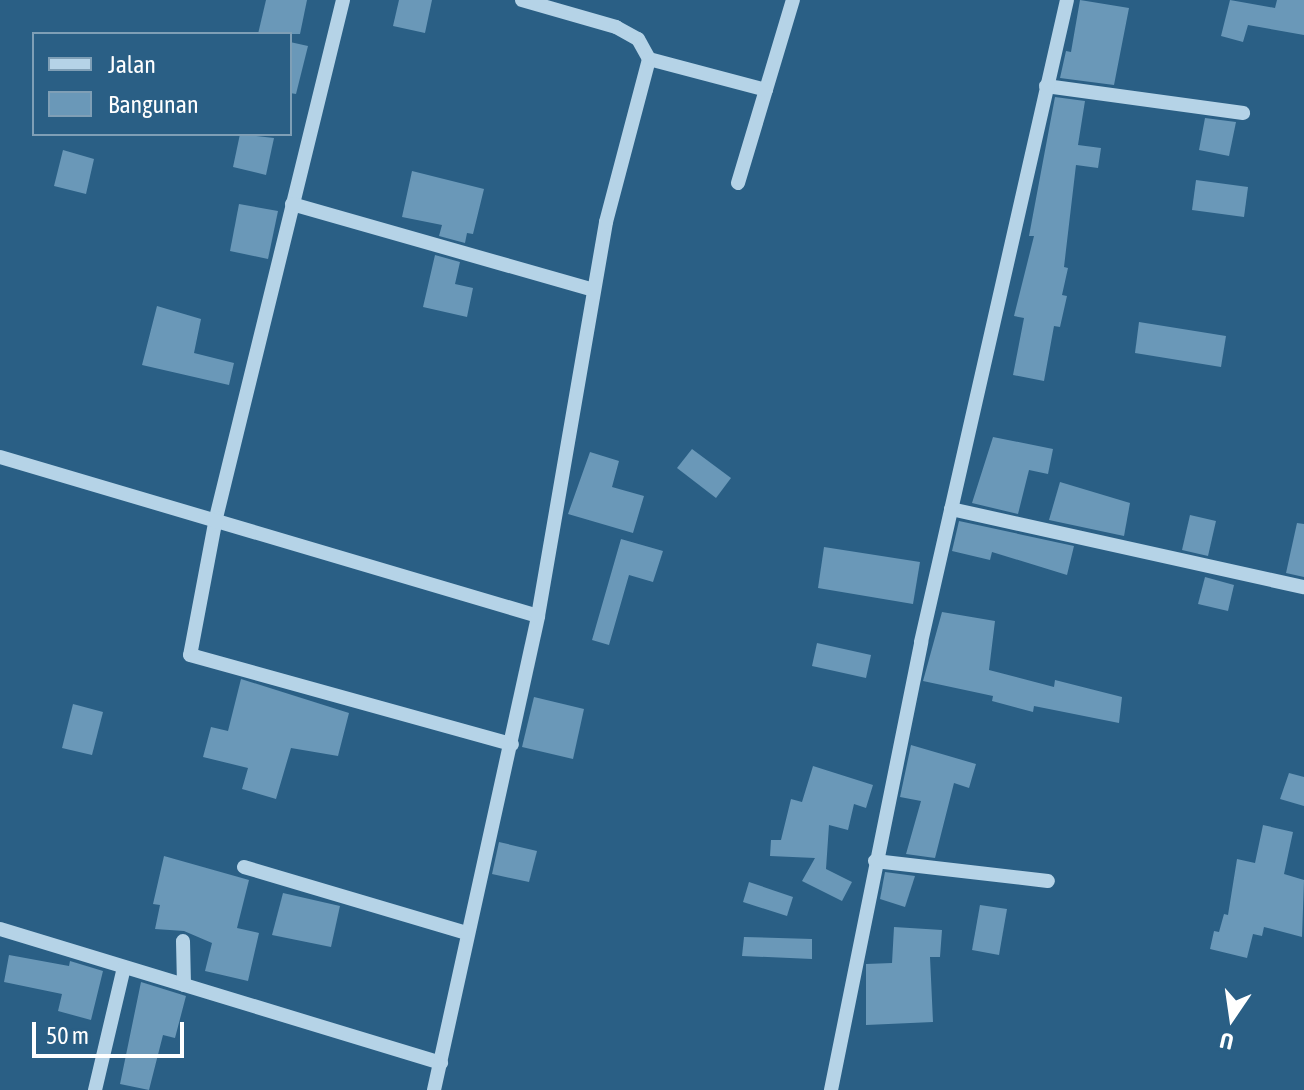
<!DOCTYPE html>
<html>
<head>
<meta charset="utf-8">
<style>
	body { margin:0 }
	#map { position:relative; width:1304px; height:1090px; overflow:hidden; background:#2a5f85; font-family:"Asap Condensed",sans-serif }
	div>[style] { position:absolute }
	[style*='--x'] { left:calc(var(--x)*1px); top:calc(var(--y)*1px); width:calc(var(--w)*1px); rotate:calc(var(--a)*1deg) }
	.building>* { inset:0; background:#6a98b8 }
	.minor>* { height:14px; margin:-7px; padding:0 7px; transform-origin:7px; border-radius:7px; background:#b5d3e7 }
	span { translate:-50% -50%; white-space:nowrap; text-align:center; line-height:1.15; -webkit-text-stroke:7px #2a5f85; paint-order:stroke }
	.legend { position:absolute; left:32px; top:32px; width:260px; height:104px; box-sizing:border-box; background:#2a5f85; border:2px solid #7f9fb6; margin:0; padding:10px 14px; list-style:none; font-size:24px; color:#fff }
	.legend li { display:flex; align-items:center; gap:16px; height:40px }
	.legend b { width:40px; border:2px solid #7f9fb6 }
	.north { position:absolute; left:1192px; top:978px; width:80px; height:80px; -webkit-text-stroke:6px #2a5f85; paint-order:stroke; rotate:193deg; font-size:22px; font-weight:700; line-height:32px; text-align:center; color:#fff }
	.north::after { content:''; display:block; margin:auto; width:28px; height:36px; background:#fff; clip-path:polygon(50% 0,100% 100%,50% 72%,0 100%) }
	.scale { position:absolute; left:32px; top:1022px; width:152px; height:36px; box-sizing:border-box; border:4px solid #fff; border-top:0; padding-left:10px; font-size:24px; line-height:28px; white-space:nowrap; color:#fff; -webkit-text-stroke:6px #2a5f85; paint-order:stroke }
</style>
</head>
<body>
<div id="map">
	<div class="building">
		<i style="clip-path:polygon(266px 0,307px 0,300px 34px,258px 34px)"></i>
		<i style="clip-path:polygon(399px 0,432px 0,425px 33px,393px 26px)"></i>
		<i style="clip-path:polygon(1080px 0,1129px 8px,1114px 85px,1060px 78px,1066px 51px,1071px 52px)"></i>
		<i style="clip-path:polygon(1230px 0,1275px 8px,1277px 0,1304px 0,1304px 35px,1248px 25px,1243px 42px,1221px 36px)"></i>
		<i style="clip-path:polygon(290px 42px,308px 46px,296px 94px,290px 93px)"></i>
		<i style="clip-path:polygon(1055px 97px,1085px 101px,1078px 145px,1101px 148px,1098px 168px,1076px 165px,1064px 267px,1068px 268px,1062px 295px,1067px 296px,1060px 327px,1054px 326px,1044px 381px,1013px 375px,1024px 318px,1014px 316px,1034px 236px,1029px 236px)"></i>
		<i style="clip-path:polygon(1205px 118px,1236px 122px,1229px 156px,1199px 150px)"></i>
		<i style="clip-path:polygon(240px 134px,274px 138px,266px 175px,233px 167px)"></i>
		<i style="clip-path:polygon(63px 150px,94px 159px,86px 194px,54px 186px)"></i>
		<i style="clip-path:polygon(412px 171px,484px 189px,473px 234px,467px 233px,465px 243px,439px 236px,442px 225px,402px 217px)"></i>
		<i style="clip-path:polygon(1196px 180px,1248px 187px,1244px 217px,1192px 210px)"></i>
		<i style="clip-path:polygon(239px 204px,278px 211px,268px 259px,230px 251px)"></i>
		<i style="clip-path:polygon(435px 255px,460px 262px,455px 284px,473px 288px,467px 317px,423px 307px)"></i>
		<i style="clip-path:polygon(157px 306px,201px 319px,194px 353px,234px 363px,229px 385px,142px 365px)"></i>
		<i style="clip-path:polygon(1139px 322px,1226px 336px,1221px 367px,1135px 353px)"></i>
		<i style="clip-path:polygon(993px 437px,1053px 449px,1048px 474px,1029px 470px,1018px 514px,972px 503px)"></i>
		<i style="clip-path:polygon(692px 449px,731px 478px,716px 498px,677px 468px)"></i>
		<i style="clip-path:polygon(590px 452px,619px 461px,612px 487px,644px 496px,633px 533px,568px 514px)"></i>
		<i style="clip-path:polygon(1060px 482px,1130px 503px,1124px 536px,1049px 520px)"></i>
		<i style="clip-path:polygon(1190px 515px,1216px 521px,1208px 556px,1182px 550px)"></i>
		<i style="clip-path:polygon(959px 521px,1074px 546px,1067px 575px,992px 552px,990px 560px,952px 551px)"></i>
		<i style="clip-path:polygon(1297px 523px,1304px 524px,1304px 577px,1286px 573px)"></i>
		<i style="clip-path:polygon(621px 539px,663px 551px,653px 582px,629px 575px,609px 645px,592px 640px)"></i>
		<i style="clip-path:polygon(824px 547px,920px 562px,913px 604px,818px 588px)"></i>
		<i style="clip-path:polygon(1205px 577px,1234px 585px,1228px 611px,1198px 604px)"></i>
		<i style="clip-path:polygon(942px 612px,995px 621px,989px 670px,1054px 687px,1055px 680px,1122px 697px,1119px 723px,1034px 706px,1033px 712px,992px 701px,993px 696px,923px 681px)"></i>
		<i style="clip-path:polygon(817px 643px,871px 655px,866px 678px,812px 666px)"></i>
		<i style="clip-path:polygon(241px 679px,349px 713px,338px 756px,291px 748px,276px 799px,242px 789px,248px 768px,203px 757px,211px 727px,228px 731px)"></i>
		<i style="clip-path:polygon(534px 697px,584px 709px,573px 759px,522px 747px)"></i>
		<i style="clip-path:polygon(73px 704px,103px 712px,92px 755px,62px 748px)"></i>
		<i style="clip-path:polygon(911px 745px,976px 764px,969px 788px,954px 783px,935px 858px,906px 854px,921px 801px,900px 797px)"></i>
		<i style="clip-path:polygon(813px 766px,873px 785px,866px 808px,854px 804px,848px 830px,829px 825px,826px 869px,852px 882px,842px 901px,802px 881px,815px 858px,770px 856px,771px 840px,781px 840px,791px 799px,802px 802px)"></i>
		<i style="clip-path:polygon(1289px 773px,1304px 777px,1304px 806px,1280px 799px)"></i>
		<i style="clip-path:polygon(1263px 825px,1293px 832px,1284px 874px,1304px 880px,1302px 937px,1264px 927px,1262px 936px,1253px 934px,1247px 958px,1210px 949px,1214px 931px,1219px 932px,1224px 914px,1228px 915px,1237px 859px,1255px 863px)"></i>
		<i style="clip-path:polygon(499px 842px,537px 851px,529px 882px,492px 874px)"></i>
		<i style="clip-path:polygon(164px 856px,249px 880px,237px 928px,259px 933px,248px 981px,205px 971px,212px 943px,184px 931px,155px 929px,160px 905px,153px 904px)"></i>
		<i style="clip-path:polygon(885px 872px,915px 876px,905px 907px,880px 899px)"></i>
		<i style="clip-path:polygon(749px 882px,793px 897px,787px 916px,743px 902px)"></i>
		<i style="clip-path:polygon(283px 893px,340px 906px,331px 947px,272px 935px)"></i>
		<i style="clip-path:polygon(980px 905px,1007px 909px,999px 955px,972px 950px)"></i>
		<i style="clip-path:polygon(894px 927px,942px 930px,940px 957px,930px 957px,933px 1022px,866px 1025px,866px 964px,892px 963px)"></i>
		<i style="clip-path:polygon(744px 937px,812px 939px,812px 959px,742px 956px)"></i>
		<i style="clip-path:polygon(9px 955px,69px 966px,70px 961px,103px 971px,91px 1020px,58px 1011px,62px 994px,4px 982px)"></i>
		<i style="clip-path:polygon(141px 982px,186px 996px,175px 1038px,163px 1035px,149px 1090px,120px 1084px)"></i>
	</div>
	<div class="minor">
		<i style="--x:343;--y:0;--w:533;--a:103.78"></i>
		<i style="--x:216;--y:518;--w:139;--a:100.7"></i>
		<i style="--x:190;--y:655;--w:334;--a:15.5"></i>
		<i style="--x:522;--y:0;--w:98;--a:16"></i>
		<i style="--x:616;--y:27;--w:25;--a:29"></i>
		<i style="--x:638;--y:39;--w:23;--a:61"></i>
		<i style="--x:1046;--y:86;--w:199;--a:7.8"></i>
		<i style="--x:738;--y:183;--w:191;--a:-73.3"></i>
		<i style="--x:292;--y:204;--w:313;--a:15.9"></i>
		<i style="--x:0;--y:457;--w:561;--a:16.46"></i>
		<i style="--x:951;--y:509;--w:362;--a:12.5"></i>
		<i style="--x:875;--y:861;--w:174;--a:6.6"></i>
		<i style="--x:244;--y:867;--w:233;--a:16.5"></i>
		<i style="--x:0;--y:929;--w:461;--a:16.9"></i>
		<i style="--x:183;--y:941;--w:44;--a:88.7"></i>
		<i style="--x:95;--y:1090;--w:126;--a:-76.7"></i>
		<i style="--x:434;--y:1090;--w:485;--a:-77.6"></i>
		<i style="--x:538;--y:616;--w:400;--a:-80.2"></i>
		<i style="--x:606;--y:222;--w:169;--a:-75.2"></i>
		<i style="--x:649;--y:59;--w:121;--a:14.8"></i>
		<i style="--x:831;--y:1090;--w:457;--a:-78.6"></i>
		<i style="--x:921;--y:642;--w:658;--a:-77.19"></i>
	</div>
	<ul class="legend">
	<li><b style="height:10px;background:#b5d3e7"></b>Jalan</li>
	<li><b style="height:22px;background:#6a98b8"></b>Bangunan</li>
	</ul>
	<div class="north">U</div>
	<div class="scale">50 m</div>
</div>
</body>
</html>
